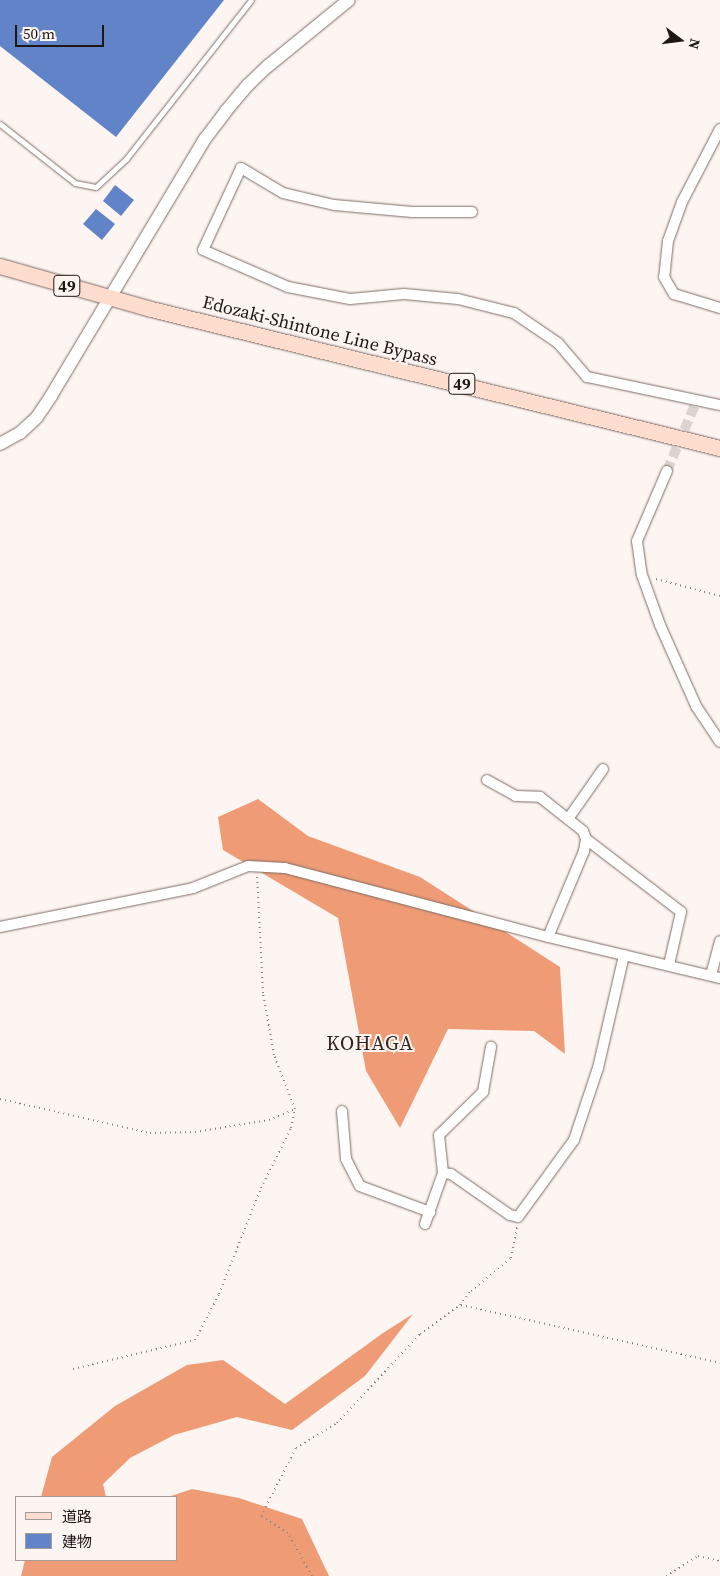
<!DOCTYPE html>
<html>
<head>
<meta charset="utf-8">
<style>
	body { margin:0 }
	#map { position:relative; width:720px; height:1576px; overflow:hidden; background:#fdf5f2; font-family:"Source Serif 4","Noto Sans JP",serif }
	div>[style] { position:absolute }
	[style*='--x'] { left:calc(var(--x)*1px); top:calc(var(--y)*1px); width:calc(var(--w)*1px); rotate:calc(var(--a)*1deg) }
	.forest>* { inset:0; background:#ef9c76 }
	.building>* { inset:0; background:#6184c8 }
	.minor-tunnel>* { height:10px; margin-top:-5px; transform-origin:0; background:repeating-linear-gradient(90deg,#dcd4d1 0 10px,transparent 0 15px) }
	.path>* { height:2px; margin-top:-1px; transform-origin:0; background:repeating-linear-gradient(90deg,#89827f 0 1px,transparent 0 5px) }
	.roads { filter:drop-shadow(0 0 1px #7d6c65) drop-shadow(0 0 1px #7d6c65) }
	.service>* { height:5px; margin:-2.5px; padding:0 2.5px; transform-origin:2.5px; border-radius:2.5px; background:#fff }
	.minor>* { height:10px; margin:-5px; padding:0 5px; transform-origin:5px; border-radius:5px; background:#fff }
	.tertiary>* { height:12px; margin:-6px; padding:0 6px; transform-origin:6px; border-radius:6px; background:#fff }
	.primary>* { height:15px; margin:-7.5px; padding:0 7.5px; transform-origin:7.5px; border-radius:7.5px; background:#ffddce }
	span { translate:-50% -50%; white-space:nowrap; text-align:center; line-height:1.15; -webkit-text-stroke:4px #fdf5f2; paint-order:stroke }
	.shield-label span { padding:1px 4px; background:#fdf5f2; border:1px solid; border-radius:4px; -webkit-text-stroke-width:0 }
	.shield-label { font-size:16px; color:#1e1714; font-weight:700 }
	.street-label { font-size:18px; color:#1e1714 }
	.quarter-label { font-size:20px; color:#33251f; letter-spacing:1px }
	.legend { position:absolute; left:15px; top:1496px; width:162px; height:65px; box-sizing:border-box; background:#fdf5f2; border:1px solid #a49c99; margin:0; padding:6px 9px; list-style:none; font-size:15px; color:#1e1714 }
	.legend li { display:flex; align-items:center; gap:10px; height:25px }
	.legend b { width:25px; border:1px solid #a49c99 }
	.north { position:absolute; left:655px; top:15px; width:50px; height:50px; -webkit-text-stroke:4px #fdf5f2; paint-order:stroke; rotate:105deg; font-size:14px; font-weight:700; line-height:20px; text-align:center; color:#1e1714 }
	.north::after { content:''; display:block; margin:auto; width:18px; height:22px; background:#1e1714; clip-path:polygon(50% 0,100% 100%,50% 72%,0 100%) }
	.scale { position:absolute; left:15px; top:25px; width:89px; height:22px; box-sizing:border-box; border:2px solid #1e1714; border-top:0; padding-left:6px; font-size:15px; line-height:18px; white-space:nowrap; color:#1e1714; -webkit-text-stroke:4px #fdf5f2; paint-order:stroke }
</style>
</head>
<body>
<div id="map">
	<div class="forest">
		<i style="clip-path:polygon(258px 799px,308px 836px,420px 877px,560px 967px,565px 1054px,534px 1031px,448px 1029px,400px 1128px,366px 1071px,338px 918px,223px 850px,218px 817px)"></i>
		<i style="clip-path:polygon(413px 1314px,365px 1376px,292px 1430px,237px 1417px,174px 1435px,130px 1458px,103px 1484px,106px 1497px,41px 1497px,52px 1457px,115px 1406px,187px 1365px,223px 1360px,285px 1404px,383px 1333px)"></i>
		<i style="clip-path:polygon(192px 1489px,239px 1498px,302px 1519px,329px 1576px,21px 1576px,25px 1560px,176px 1560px,176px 1497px,168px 1497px)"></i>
	</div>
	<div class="building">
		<i style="clip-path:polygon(0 0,224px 0,116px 137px,0 46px)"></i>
		<i style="clip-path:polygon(115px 185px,134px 200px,121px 216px,103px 201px)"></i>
		<i style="clip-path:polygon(96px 209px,115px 224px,102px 240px,83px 224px)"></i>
	</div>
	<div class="minor-tunnel">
		<i style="--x:667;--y:471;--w:77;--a:-67.1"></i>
	</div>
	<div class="path">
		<i style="--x:656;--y:579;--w:66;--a:14.9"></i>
		<i style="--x:0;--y:1099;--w:154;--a:12.8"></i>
		<i style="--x:150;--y:1133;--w:45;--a:-1.3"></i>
		<i style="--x:195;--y:1132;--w:75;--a:-9.2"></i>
		<i style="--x:269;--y:1120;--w:28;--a:-23"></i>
		<i style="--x:461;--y:1305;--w:265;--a:12.6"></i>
		<i style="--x:73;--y:1369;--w:125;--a:-13.4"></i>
		<i style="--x:195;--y:1340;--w:52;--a:-62.4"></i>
		<i style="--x:219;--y:1294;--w:114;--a:-68.4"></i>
		<i style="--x:261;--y:1188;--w:67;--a:-63.4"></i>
		<i style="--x:291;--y:1128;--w:19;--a:-78"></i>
		<i style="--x:295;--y:1109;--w:58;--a:-111.3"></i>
		<i style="--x:274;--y:1055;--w:63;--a:-100.1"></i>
		<i style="--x:263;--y:993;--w:117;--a:-92.9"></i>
		<i style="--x:312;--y:1576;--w:49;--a:-119.2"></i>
		<i style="--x:288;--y:1533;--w:32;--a:-148"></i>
		<i style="--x:261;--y:1516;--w:76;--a:-62.8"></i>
		<i style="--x:296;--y:1448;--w:48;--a:-31.4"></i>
		<i style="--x:337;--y:1423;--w:122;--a:-47"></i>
		<i style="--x:420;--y:1334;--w:49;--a:-35.9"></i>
		<i style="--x:460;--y:1305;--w:18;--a:-52"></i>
		<i style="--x:471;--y:1291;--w:52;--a:-39.5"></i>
		<i style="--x:511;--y:1258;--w:32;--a:-79"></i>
		<i style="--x:666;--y:1576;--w:38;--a:-32"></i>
		<i style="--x:698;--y:1556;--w:23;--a:13"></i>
	</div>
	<div class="roads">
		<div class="service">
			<i style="--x:0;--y:124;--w:95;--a:38.2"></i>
			<i style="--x:75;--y:183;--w:21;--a:11"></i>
			<i style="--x:96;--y:187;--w:41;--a:-43"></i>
			<i style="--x:126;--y:159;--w:202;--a:-51.8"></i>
		</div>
		<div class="minor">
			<i style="--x:720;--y:129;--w:82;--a:117.5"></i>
			<i style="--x:682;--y:202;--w:41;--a:109.7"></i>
			<i style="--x:668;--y:241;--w:36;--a:96"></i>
			<i style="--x:664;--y:277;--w:20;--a:60"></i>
			<i style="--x:674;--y:294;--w:48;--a:16.9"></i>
			<i style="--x:472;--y:212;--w:60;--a:180"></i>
			<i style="--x:412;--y:212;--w:78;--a:-174.9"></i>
			<i style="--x:334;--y:205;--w:52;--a:-166.8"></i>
			<i style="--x:283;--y:193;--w:49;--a:-149.2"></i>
			<i style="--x:241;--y:168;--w:90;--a:114.9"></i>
			<i style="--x:203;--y:250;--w:93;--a:23.5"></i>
			<i style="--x:288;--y:287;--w:63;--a:11"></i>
			<i style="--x:350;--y:299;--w:54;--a:-5.3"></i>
			<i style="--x:404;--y:294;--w:54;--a:5.3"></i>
			<i style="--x:458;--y:299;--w:58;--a:14"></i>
			<i style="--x:514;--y:313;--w:53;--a:34.3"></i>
			<i style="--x:558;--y:343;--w:45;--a:49.5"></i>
			<i style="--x:587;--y:377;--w:136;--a:11.9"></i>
			<i style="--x:667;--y:471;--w:76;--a:113.2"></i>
			<i style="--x:637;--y:541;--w:34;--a:82"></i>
			<i style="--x:642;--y:575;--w:53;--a:70.2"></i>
			<i style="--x:660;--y:625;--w:89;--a:66"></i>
			<i style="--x:696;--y:706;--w:43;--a:56.3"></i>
			<i style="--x:487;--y:780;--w:33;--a:29"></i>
			<i style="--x:516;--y:796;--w:24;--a:2"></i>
			<i style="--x:540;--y:797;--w:55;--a:38.3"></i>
			<i style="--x:583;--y:831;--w:9;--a:69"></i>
			<i style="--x:586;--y:839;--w:12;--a:99"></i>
			<i style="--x:584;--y:851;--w:93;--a:112.7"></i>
			<i style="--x:568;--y:819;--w:61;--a:-55"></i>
			<i style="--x:586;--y:839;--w:120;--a:37.5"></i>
			<i style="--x:681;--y:912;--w:54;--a:102.8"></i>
			<i style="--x:0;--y:927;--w:197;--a:-11.4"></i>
			<i style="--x:193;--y:888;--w:59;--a:-21.8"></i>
			<i style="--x:248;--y:866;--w:37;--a:3"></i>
			<i style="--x:285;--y:868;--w:272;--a:14.7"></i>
			<i style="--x:548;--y:937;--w:177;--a:13.4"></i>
			<i style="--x:711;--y:975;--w:35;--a:-75"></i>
			<i style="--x:342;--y:1111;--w:48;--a:85.2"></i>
			<i style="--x:346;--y:1159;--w:30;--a:63"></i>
			<i style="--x:360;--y:1186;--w:75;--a:20.4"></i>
			<i style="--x:443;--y:1173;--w:38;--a:-96"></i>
			<i style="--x:439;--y:1135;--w:62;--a:-44.3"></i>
			<i style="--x:483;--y:1092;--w:46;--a:-79.9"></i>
			<i style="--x:425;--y:1224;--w:54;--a:-70.6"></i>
			<i style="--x:443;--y:1173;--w:8;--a:7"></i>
			<i style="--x:451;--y:1174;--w:72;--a:34.8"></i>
			<i style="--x:510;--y:1215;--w:8;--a:14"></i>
			<i style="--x:518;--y:1217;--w:95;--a:-54"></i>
			<i style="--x:574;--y:1140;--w:76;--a:-71.6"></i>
			<i style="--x:598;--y:1068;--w:116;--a:-77"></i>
		</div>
		<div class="tertiary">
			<i style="--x:0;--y:444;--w:23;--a:-29"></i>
			<i style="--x:20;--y:433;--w:23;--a:-43"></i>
			<i style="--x:37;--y:417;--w:25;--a:-56"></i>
			<i style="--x:51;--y:396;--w:300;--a:-59.1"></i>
			<i style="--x:205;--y:139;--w:35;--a:-53"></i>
			<i style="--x:226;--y:111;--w:34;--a:-50"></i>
			<i style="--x:248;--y:85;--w:28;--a:-44"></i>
			<i style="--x:268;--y:66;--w:104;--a:-39.2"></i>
		</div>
		<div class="primary">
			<i style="--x:0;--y:266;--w:157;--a:15.9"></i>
			<i style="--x:151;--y:309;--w:586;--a:13.73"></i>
		</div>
	</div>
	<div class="shield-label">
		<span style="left:67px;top:286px">49</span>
		<span style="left:462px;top:384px">49</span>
	</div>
	<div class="street-label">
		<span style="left:320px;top:331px;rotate:14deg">Edozaki-Shintone Line Bypass</span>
	</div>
	<div class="quarter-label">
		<span style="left:370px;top:1043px">KOHAGA</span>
	</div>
	<ul class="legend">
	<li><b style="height:6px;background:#ffddce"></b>道路</li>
	<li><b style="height:14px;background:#6184c8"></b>建物</li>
	</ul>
	<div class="north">N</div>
	<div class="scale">50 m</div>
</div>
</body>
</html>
